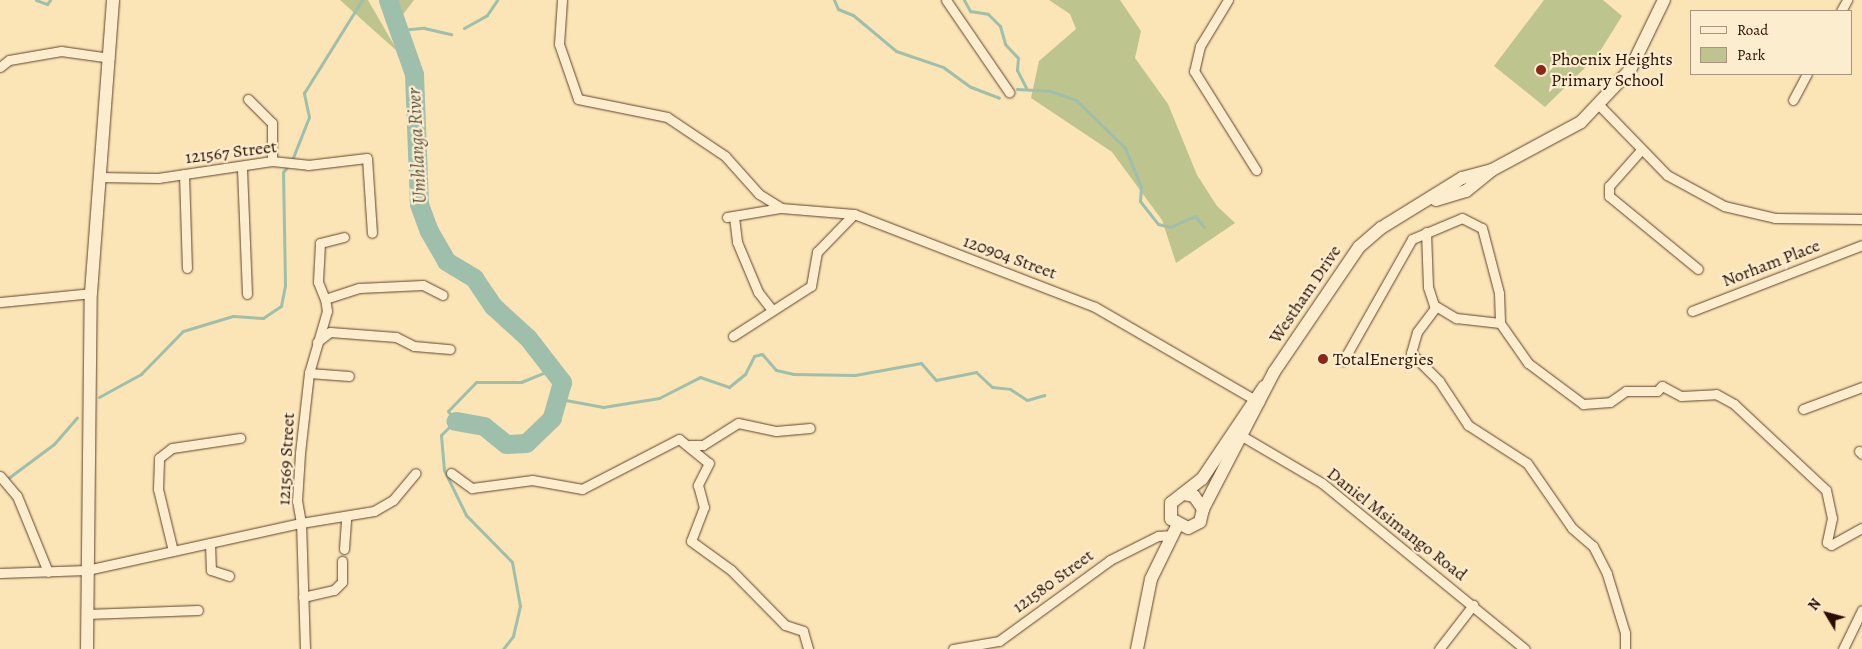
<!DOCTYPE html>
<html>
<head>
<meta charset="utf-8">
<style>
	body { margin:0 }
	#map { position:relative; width:1862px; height:649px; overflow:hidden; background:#fbe4b5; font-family:Alegreya,serif }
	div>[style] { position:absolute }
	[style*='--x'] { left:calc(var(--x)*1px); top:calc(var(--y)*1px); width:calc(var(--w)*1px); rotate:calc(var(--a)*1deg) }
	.green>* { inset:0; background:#bec48e }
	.stream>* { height:3px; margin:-1.5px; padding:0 1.5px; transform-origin:1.5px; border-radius:1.5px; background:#9fbfad }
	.river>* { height:19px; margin:-9.5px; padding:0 9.5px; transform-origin:9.5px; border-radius:9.5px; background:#9fbfad }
	.roads { filter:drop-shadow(0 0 1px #5f432d) drop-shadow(0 0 1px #5f432d) }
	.street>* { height:9px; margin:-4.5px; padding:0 4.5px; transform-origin:4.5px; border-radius:4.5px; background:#fcedcf }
	.secondary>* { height:12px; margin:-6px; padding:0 6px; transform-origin:6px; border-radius:6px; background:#fcedcf }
	.dots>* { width:14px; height:14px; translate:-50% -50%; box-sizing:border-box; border:2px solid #fcedcf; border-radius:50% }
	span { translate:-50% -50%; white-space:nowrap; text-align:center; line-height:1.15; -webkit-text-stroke:4.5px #fcedcf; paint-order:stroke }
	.poi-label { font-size:18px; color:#2b0d00 }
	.left { translate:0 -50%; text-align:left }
	.street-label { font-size:18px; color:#2b0d00 }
	.water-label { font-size:19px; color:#595445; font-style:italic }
	.legend { position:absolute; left:1690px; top:10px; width:162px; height:65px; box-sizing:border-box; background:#fcedcf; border:1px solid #a8937c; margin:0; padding:6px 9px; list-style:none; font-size:15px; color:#2b0d00 }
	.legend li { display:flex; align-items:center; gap:10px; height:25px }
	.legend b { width:25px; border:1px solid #a8937c }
	.north { position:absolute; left:1802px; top:589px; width:50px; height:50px; -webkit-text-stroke:4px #fcedcf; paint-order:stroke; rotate:307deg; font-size:14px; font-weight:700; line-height:20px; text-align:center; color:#2b0d00 }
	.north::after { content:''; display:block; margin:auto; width:18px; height:22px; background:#2b0d00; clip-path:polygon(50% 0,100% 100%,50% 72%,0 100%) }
</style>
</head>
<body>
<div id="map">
	<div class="green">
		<i style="clip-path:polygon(340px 0,368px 0,398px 52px)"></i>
		<i style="clip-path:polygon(393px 0,414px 0,401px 17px)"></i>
		<i style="clip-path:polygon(1049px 0,1120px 0,1141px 31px,1135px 58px,1168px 104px,1197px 175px,1217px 206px,1235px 223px,1176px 263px,1162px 220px,1112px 152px,1031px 98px,1039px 61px,1076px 29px,1070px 14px)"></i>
		<i style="clip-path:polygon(1544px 0,1603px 0,1622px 16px,1597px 56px,1545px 107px,1494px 66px)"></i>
	</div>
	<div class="stream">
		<i style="--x:36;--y:0;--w:12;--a:20"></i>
		<i style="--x:47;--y:4;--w:5;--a:-53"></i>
		<i style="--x:834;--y:0;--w:10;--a:66"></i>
		<i style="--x:838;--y:9;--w:16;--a:22"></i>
		<i style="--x:853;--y:15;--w:56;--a:39.9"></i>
		<i style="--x:896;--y:51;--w:50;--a:18.8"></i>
		<i style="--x:943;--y:67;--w:34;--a:36"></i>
		<i style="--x:971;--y:87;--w:30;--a:21"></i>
		<i style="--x:964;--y:0;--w:13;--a:61"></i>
		<i style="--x:970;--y:11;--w:18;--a:9"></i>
		<i style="--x:988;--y:14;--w:17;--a:45"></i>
		<i style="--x:1000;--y:26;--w:19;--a:74"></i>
		<i style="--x:1005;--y:44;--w:19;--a:47"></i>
		<i style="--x:1018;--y:58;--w:12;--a:95"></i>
		<i style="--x:1017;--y:70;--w:20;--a:63"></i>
		<i style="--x:464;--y:28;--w:26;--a:-29"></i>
		<i style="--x:487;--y:15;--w:18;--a:-56"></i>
		<i style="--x:399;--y:30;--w:25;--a:-5"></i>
		<i style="--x:424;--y:28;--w:28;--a:13"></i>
		<i style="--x:1017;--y:89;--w:33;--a:3"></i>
		<i style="--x:1050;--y:91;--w:28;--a:19"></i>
		<i style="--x:1076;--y:100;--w:69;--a:44.4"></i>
		<i style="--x:1125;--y:148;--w:42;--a:67.7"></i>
		<i style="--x:1141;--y:187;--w:14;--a:94"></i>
		<i style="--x:1140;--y:201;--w:29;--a:52"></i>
		<i style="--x:1158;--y:224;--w:12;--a:14"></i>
		<i style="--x:1170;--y:227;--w:27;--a:-24"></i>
		<i style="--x:1195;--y:216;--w:14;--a:51"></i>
		<i style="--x:292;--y:160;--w:46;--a:-68.4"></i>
		<i style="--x:309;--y:117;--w:25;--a:-102"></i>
		<i style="--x:304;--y:93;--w:110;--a:-58.1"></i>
		<i style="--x:99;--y:397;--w:48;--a:-28.7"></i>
		<i style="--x:141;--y:374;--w:60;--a:-45.7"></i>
		<i style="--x:183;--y:331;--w:52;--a:-16.7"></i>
		<i style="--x:233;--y:316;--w:30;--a:4"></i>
		<i style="--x:263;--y:318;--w:22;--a:-34"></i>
		<i style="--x:281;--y:306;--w:21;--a:-79"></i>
		<i style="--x:285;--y:285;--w:113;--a:-91"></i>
		<i style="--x:283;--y:172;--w:8;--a:-50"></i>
		<i style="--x:560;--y:399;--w:44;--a:10.5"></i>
		<i style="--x:603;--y:407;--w:57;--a:-9.1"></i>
		<i style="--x:659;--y:398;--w:46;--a:-27.1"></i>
		<i style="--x:700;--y:377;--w:31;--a:19"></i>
		<i style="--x:729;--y:387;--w:21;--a:-39"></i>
		<i style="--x:745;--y:374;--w:20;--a:-63"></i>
		<i style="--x:754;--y:356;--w:8;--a:-14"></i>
		<i style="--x:762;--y:354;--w:21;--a:49"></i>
		<i style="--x:776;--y:370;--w:17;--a:13"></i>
		<i style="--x:793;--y:374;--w:62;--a:0.9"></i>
		<i style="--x:855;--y:375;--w:67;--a:-10.3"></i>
		<i style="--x:921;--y:363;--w:23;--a:49"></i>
		<i style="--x:936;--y:380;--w:41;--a:-11.3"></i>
		<i style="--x:976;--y:372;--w:22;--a:43"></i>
		<i style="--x:992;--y:387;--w:18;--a:6"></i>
		<i style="--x:1010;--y:389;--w:20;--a:33"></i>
		<i style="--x:1027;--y:400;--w:18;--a:-16"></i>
		<i style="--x:7;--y:479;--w:59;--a:-36.7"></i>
		<i style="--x:54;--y:444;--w:35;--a:-49"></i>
		<i style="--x:503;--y:649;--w:16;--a:-52"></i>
		<i style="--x:513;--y:636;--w:31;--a:-77"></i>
		<i style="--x:520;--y:606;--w:45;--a:-100.3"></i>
		<i style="--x:512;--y:562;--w:66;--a:-134.4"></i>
		<i style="--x:466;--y:515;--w:50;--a:-116.1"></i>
		<i style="--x:444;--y:470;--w:35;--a:-95"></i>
		<i style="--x:441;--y:435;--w:20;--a:-45"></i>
		<i style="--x:455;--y:421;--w:12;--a:-125"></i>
		<i style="--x:448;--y:411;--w:40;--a:-46"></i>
		<i style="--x:476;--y:382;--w:45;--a:0"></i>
		<i style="--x:521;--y:382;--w:27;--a:-22"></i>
		<i style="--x:546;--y:372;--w:9;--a:-96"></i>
	</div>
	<div class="river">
		<i style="--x:388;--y:0;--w:78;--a:70.6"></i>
		<i style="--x:414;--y:74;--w:130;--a:87.8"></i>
		<i style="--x:419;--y:204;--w:29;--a:70"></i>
		<i style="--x:429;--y:231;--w:34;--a:60"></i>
		<i style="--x:446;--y:261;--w:33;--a:31"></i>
		<i style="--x:474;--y:278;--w:34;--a:56"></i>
		<i style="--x:493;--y:306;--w:47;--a:42.4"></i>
		<i style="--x:528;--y:338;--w:56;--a:52.3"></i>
		<i style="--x:562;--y:382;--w:37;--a:106"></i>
		<i style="--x:552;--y:418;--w:36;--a:136"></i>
		<i style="--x:526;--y:443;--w:20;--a:177"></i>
		<i style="--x:506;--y:444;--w:28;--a:-141"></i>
		<i style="--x:484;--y:426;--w:29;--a:-170"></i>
	</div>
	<div class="roads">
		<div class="street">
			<i style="--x:562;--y:0;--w:44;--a:93.9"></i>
			<i style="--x:559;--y:44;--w:58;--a:70.9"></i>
			<i style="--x:578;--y:99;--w:91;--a:11.4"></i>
			<i style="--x:667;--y:117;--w:70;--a:33.9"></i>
			<i style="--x:725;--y:156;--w:51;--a:48.2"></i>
			<i style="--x:759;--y:194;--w:26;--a:32"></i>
			<i style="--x:946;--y:0;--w:112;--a:55.6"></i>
			<i style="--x:1228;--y:0;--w:54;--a:121.3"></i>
			<i style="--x:1200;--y:46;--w:26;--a:103"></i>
			<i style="--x:1194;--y:71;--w:117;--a:57.9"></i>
			<i style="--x:1841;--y:11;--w:13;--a:-61"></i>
			<i style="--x:0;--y:67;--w:11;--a:-38"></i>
			<i style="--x:9;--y:60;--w:53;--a:-9.8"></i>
			<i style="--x:61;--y:51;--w:49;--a:8.1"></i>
			<i style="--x:248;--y:99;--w:34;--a:45"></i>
			<i style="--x:272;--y:123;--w:38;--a:90"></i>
			<i style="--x:1793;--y:100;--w:30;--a:-62"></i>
			<i style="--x:1600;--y:106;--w:96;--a:45.8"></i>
			<i style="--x:1667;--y:175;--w:65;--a:28.5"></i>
			<i style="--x:1724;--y:206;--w:52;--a:13.2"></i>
			<i style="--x:1775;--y:218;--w:87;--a:0.7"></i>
			<i style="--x:1641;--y:150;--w:48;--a:131.6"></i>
			<i style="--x:1609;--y:186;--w:10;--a:90"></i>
			<i style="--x:1609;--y:196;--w:115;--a:39.4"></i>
			<i style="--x:242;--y:169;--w:125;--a:87.7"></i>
			<i style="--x:184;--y:174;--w:94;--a:88.2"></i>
			<i style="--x:98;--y:177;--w:60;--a:1"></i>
			<i style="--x:158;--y:178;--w:115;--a:-8.5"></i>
			<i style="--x:272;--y:161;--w:36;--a:6"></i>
			<i style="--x:308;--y:165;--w:59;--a:-6.8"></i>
			<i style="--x:367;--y:158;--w:75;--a:86.2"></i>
			<i style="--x:727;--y:217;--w:55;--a:-9.5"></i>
			<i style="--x:781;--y:208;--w:73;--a:4.7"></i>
			<i style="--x:854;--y:214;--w:258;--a:21.1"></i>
			<i style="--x:1095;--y:307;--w:190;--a:30.1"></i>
			<i style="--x:734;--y:217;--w:25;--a:83"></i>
			<i style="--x:737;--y:242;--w:54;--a:67.2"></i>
			<i style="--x:758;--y:292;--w:23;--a:52"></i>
			<i style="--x:1426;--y:232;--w:55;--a:87.9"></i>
			<i style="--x:1428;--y:287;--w:22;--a:72"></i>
			<i style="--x:1435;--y:308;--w:30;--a:127"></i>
			<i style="--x:1417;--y:332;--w:22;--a:106"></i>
			<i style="--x:1411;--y:353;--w:40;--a:45"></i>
			<i style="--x:1439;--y:381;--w:53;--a:56.6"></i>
			<i style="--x:1468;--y:425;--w:70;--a:32.8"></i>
			<i style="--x:1527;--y:463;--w:79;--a:55.3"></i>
			<i style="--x:1572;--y:528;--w:28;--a:41"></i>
			<i style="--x:1593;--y:546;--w:31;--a:63"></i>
			<i style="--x:1607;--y:574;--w:62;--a:73"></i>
			<i style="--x:1625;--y:633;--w:16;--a:90"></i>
			<i style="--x:344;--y:237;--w:25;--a:166"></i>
			<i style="--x:320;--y:243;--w:39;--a:93"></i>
			<i style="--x:318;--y:282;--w:18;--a:68"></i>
			<i style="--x:325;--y:299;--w:36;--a:-18"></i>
			<i style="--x:359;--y:288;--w:64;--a:-2.7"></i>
			<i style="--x:423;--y:285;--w:22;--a:27"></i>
			<i style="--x:0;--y:302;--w:91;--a:-5.6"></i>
			<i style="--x:1434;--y:305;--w:26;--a:31"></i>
			<i style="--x:1456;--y:318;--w:44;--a:6.5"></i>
			<i style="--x:1692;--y:311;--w:182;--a:-21.2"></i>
			<i style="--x:733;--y:336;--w:93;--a:-32.7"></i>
			<i style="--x:811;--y:286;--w:35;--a:-80"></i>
			<i style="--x:817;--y:252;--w:53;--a:-45.8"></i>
			<i style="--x:317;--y:342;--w:16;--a:-38"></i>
			<i style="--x:330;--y:332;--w:66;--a:4.3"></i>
			<i style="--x:396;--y:337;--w:20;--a:27"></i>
			<i style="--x:414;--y:346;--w:36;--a:5"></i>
			<i style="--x:1343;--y:361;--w:140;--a:-60.5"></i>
			<i style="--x:1412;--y:239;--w:54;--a:-22.8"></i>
			<i style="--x:1462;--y:218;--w:22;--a:27"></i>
			<i style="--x:1482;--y:228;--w:67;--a:75.3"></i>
			<i style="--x:1499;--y:293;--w:30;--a:88"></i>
			<i style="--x:1500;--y:323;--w:49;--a:55"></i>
			<i style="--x:1528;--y:363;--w:69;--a:36.7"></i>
			<i style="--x:1583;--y:404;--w:27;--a:-4"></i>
			<i style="--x:1610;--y:402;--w:19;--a:-35"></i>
			<i style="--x:1626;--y:391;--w:31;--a:0"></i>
			<i style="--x:1657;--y:391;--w:7;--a:-45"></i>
			<i style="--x:1662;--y:386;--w:21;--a:28"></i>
			<i style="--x:1681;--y:396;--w:35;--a:-3"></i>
			<i style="--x:1716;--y:394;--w:21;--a:29"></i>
			<i style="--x:1734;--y:404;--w:126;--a:43.1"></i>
			<i style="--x:1826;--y:490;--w:29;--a:78"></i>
			<i style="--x:1832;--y:518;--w:25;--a:102"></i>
			<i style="--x:1827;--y:542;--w:5;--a:37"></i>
			<i style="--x:1831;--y:545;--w:35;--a:-29"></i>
			<i style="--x:309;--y:373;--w:40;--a:4.3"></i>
			<i style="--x:1803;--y:409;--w:63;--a:-20.4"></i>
			<i style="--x:1242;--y:436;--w:93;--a:30.4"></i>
			<i style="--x:1322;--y:483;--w:262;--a:39.3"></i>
			<i style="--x:690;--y:445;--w:13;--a:0"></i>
			<i style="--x:703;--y:445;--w:41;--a:-32.2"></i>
			<i style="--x:738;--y:423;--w:39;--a:12"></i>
			<i style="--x:776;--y:431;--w:34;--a:-5"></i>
			<i style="--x:1859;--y:451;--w:4;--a:45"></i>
			<i style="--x:451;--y:473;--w:26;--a:36"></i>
			<i style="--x:472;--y:488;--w:61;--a:-7.6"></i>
			<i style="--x:532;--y:480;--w:51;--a:10.2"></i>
			<i style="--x:582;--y:489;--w:109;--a:-27.3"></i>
			<i style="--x:679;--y:439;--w:38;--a:39"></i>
			<i style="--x:709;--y:463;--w:25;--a:117"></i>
			<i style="--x:698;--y:485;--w:23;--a:75"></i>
			<i style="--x:704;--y:507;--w:36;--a:111"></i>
			<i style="--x:691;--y:541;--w:49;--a:35.9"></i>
			<i style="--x:731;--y:570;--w:77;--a:45.5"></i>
			<i style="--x:785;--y:625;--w:19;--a:18"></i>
			<i style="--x:803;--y:631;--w:19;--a:74"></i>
			<i style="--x:0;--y:476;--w:26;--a:50"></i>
			<i style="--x:17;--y:496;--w:82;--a:67.8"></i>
			<i style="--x:210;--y:543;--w:27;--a:88"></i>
			<i style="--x:211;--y:570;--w:19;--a:18"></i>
			<i style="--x:344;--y:549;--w:31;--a:-86"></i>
			<i style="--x:173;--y:551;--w:64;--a:-103.6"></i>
			<i style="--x:158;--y:489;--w:31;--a:-88"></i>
			<i style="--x:159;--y:458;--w:16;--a:-38"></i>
			<i style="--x:172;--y:448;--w:69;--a:-8.4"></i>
			<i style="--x:0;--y:573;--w:87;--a:-2"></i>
			<i style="--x:87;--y:570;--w:219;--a:-12.4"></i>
			<i style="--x:301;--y:523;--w:22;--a:-100"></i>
			<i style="--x:297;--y:501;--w:48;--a:-86.4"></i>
			<i style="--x:300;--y:453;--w:81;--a:-83.6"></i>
			<i style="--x:309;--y:373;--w:65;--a:-73.8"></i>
			<i style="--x:327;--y:311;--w:12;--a:-99"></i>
			<i style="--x:303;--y:597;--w:32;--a:-13"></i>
			<i style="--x:334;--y:590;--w:11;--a:-45"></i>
			<i style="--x:342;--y:582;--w:21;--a:-90"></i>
			<i style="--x:86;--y:614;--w:112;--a:-2"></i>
			<i style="--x:305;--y:649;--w:126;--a:-91.8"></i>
			<i style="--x:301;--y:523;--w:74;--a:-9.3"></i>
			<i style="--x:374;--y:511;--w:22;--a:-30"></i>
			<i style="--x:393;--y:500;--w:35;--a:-50"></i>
			<i style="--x:953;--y:649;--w:47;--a:-9.9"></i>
			<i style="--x:999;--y:641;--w:137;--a:-36.1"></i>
			<i style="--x:1110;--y:560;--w:54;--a:-26.6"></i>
			<i style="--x:1158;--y:536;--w:14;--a:-4"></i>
			<i style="--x:1439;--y:649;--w:56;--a:-52.3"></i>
			<i style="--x:1843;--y:649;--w:43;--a:-64"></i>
		</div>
		<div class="secondary">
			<i style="--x:1436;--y:200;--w:31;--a:-17"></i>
			<i style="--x:1466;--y:191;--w:33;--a:-39"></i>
			<i style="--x:1184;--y:494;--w:10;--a:11"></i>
			<i style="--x:1194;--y:496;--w:16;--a:55"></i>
			<i style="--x:1203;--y:509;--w:13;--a:103"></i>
			<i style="--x:1200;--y:522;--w:13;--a:153"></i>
			<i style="--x:1188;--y:528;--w:19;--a:-152"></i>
			<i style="--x:1171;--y:519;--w:16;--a:-90"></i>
			<i style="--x:1171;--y:503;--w:39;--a:-38"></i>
			<i style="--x:1202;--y:479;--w:111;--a:-56"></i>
			<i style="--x:1203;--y:509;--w:154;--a:-62.6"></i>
			<i style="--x:1274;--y:372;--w:151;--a:-55.8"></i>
			<i style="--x:1359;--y:247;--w:29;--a:-41"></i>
			<i style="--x:1381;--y:228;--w:95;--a:-31.7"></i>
			<i style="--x:1462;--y:178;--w:31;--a:-15"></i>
			<i style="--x:1492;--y:170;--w:101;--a:-28.3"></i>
			<i style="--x:1581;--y:122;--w:71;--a:-46.7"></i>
			<i style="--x:1630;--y:70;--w:78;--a:-64.1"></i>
			<i style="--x:87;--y:649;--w:356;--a:-89.4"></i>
			<i style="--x:91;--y:293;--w:294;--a:-85.7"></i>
			<i style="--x:1137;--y:649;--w:71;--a:-78.7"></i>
			<i style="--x:1151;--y:579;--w:59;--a:-63.9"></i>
		</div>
	</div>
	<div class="dots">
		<i style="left:1541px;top:70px;background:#8f2418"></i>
		<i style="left:1323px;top:359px;background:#8f2418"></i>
	</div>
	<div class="poi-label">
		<span class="left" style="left:1551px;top:70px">Phoenix Heights<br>Primary School</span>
		<span class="left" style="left:1333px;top:359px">TotalEnergies</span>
	</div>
	<div class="street-label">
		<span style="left:231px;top:152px;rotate:-7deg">121567 Street</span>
		<span style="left:1010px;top:257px;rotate:20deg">120904 Street</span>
		<span style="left:1771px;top:263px;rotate:-21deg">Norham Place</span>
		<span style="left:1305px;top:294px;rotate:-56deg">Westham Drive</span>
		<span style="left:286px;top:459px;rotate:-87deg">121569 Street</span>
		<span style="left:1397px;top:524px;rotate:38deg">Daniel Msimango Road</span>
		<span style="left:1053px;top:581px;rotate:-36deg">121580 Street</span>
	</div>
	<div class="water-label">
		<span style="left:418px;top:146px;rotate:-93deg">Umhlanga River</span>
	</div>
	<ul class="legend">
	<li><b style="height:6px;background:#fcedcf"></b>Road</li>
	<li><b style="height:14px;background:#bec48e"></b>Park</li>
	</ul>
	<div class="north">N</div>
</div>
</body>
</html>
